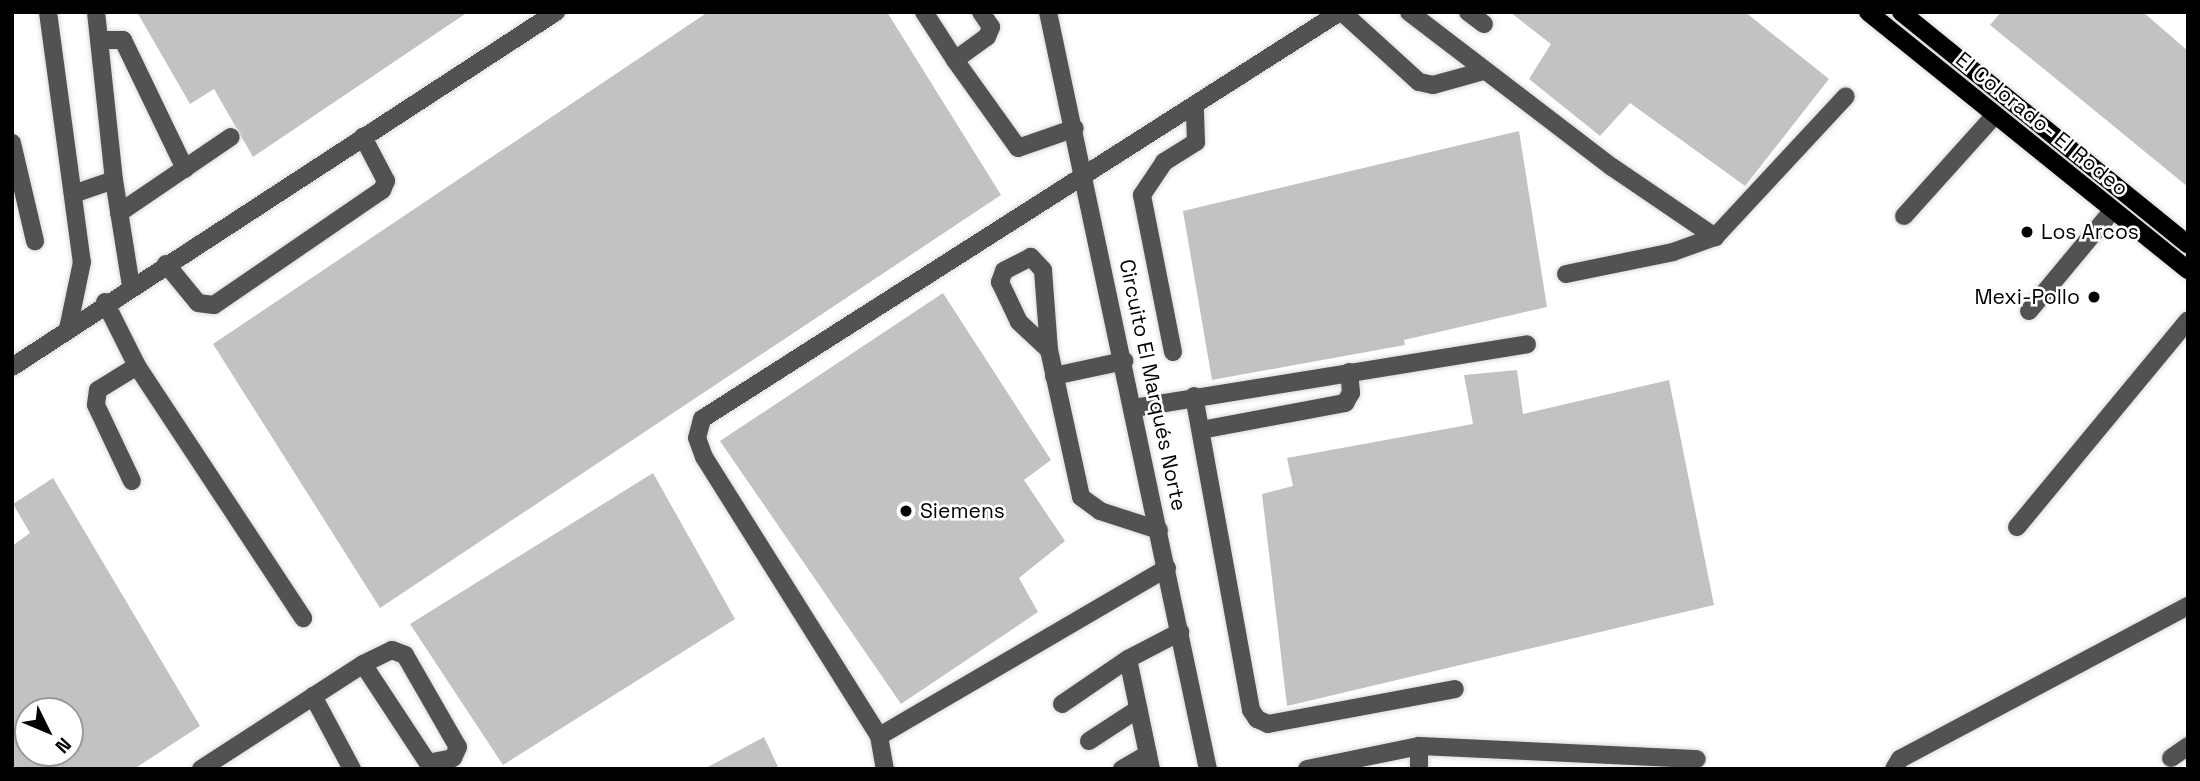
<!DOCTYPE html>
<html>
<head>
<meta charset="utf-8">
<style>
	body { margin:0 }
	#map { position:relative; width:2200px; height:781px; overflow:hidden; background:#fff; font-family:"Space Grotesk",sans-serif }
	div>[style] { position:absolute }
	[style*='--x'] { left:calc(var(--x)*1px); top:calc(var(--y)*1px); width:calc(var(--w)*1px); rotate:calc(var(--a)*1deg) }
	.building>* { inset:0; background:#c2c2c2 }
	.roads { filter:drop-shadow(0 0 2px #dbdbdb) drop-shadow(0 0 2px #dbdbdb) }
	.minor>* { height:18px; margin:-9px; padding:0 9px; transform-origin:9px; border-radius:9px; background:#525252 }
	.major>* { height:18px; margin:-9px; padding:0 9px; transform-origin:9px; border-radius:9px; background:#000 }
	.dots>* { width:19px; height:19px; translate:-50% -50%; box-sizing:border-box; border:4px solid #fff; border-radius:50% }
	span { translate:-50% -50%; white-space:nowrap; text-align:center; line-height:1.15; -webkit-text-stroke:5px #fff; paint-order:stroke }
	.street-label { font-size:21px; color:#000 }
	.poi-label { font-size:21px; color:#000 }
	.left { translate:0 -50%; text-align:left }
	.right { translate:-100% -50%; text-align:right }
	.frame { position:absolute; inset:0; border:14px solid #000; pointer-events:none }
	.north { position:absolute; left:14px; top:697px; width:70px; height:70px; box-sizing:border-box; background:#fff; border:2px solid #999; border-radius:50%; rotate:133deg; font-size:19px; font-weight:700; line-height:28px; text-align:center; color:#000 }
	.north::after { content:''; display:block; margin:auto; width:24px; height:32px; background:#000; clip-path:polygon(50% 0,100% 100%,50% 72%,0 100%) }
</style>
</head>
<body>
<div id="map">
	<div class="building">
		<i style="clip-path:polygon(137px 12px,468px 12px,253px 157px,214px 89px,190px 104px)"></i>
		<i style="clip-path:polygon(708px 12px,887px 12px,1001px 195px,380px 608px,213px 344px)"></i>
		<i style="clip-path:polygon(1510px 12px,1745px 12px,1829px 79px,1745px 186px,1630px 103px,1600px 136px,1529px 79px,1551px 44px)"></i>
		<i style="clip-path:polygon(2001px 12px,2143px 12px,2188px 51px,2188px 187px,1990px 25px)"></i>
		<i style="clip-path:polygon(1519px 131px,1547px 307px,1404px 340px,1405px 345px,1212px 380px,1183px 211px)"></i>
		<i style="clip-path:polygon(943px 293px,1051px 460px,1024px 480px,1065px 541px,1019px 578px,1038px 612px,901px 704px,720px 441px)"></i>
		<i style="clip-path:polygon(1517px 370px,1523px 414px,1669px 380px,1714px 605px,1287px 706px,1262px 494px,1293px 486px,1287px 458px,1473px 424px,1464px 375px)"></i>
		<i style="clip-path:polygon(653px 473px,735px 619px,503px 765px,410px 624px)"></i>
		<i style="clip-path:polygon(evenodd,53px 478px,200px 726px,134px 769px,12px 769px,12px 546px,30px 533px,13px 504px,53px 478px,28px 711px,70px 711px,70px 753px,28px 753px,28px 711px)"></i>
		<i style="clip-path:polygon(764px 737px,779px 769px,704px 769px)"></i>
	</div>
	<div class="roads">
		<div class="minor">
			<i style="--x:48;--y:12;--w:252;--a:82.3"></i>
			<i style="--x:82;--y:262;--w:68;--a:101.8"></i>
			<i style="--x:96;--y:12;--w:169;--a:83.9"></i>
			<i style="--x:114;--y:180;--w:107;--a:80.9"></i>
			<i style="--x:924;--y:12;--w:57;--a:57.1"></i>
			<i style="--x:955;--y:60;--w:39;--a:-36"></i>
			<i style="--x:987;--y:37;--w:11;--a:-68"></i>
			<i style="--x:991;--y:27;--w:18;--a:-124"></i>
			<i style="--x:1048;--y:12;--w:774;--a:78.07"></i>
			<i style="--x:1342;--y:12;--w:104;--a:42.3"></i>
			<i style="--x:1419;--y:82;--w:14;--a:12"></i>
			<i style="--x:1433;--y:85;--w:53;--a:-15.4"></i>
			<i style="--x:1409;--y:12;--w:255;--a:37.4"></i>
			<i style="--x:1612;--y:167;--w:125;--a:34.2"></i>
			<i style="--x:1468;--y:12;--w:20;--a:37"></i>
			<i style="--x:100;--y:40;--w:23;--a:0"></i>
			<i style="--x:123;--y:40;--w:143;--a:64.3"></i>
			<i style="--x:955;--y:60;--w:108;--a:54.4"></i>
			<i style="--x:1018;--y:148;--w:60;--a:-19.3"></i>
			<i style="--x:12;--y:143;--w:101;--a:76.8"></i>
			<i style="--x:76;--y:193;--w:40;--a:-18.9"></i>
			<i style="--x:119;--y:213;--w:135;--a:-34.2"></i>
			<i style="--x:1904;--y:216;--w:136;--a:-48"></i>
			<i style="--x:166;--y:264;--w:50;--a:50.6"></i>
			<i style="--x:198;--y:303;--w:16;--a:7"></i>
			<i style="--x:214;--y:305;--w:204;--a:-34.4"></i>
			<i style="--x:382;--y:190;--w:10;--a:-66"></i>
			<i style="--x:386;--y:181;--w:50;--a:-117.6"></i>
			<i style="--x:1566;--y:274;--w:109;--a:-11.6"></i>
			<i style="--x:1673;--y:252;--w:45;--a:-19.7"></i>
			<i style="--x:1715;--y:237;--w:192;--a:-47.1"></i>
			<i style="--x:105;--y:302;--w:72;--a:63.4"></i>
			<i style="--x:137;--y:366;--w:46;--a:148.4"></i>
			<i style="--x:98;--y:390;--w:15;--a:98"></i>
			<i style="--x:96;--y:405;--w:84;--a:64.7"></i>
			<i style="--x:2029;--y:311;--w:131;--a:-50.3"></i>
			<i style="--x:1049;--y:350;--w:80;--a:-94.3"></i>
			<i style="--x:1043;--y:270;--w:18;--a:-133"></i>
			<i style="--x:1031;--y:257;--w:30;--a:153"></i>
			<i style="--x:1004;--y:271;--w:12;--a:110"></i>
			<i style="--x:1000;--y:282;--w:44;--a:64.6"></i>
			<i style="--x:1019;--y:322;--w:41;--a:43"></i>
			<i style="--x:1049;--y:350;--w:150;--a:77.7"></i>
			<i style="--x:1081;--y:497;--w:24;--a:36"></i>
			<i style="--x:1100;--y:511;--w:62;--a:17.9"></i>
			<i style="--x:1173;--y:352;--w:160;--a:-101.2"></i>
			<i style="--x:1142;--y:195;--w:40;--a:-56"></i>
			<i style="--x:1164;--y:162;--w:38;--a:-32"></i>
			<i style="--x:1196;--y:142;--w:35;--a:-92"></i>
			<i style="--x:137;--y:366;--w:302;--a:56.6"></i>
			<i style="--x:12;--y:367;--w:650;--a:-33.13"></i>
			<i style="--x:1054;--y:376;--w:72;--a:-12.1"></i>
			<i style="--x:1194;--y:396;--w:319;--a:79.7"></i>
			<i style="--x:1251;--y:710;--w:11;--a:56"></i>
			<i style="--x:1257;--y:719;--w:12;--a:24"></i>
			<i style="--x:1268;--y:724;--w:190;--a:-10.6"></i>
			<i style="--x:1134;--y:408;--w:398;--a:-9.2"></i>
			<i style="--x:1201;--y:430;--w:147;--a:-10.6"></i>
			<i style="--x:1345;--y:403;--w:12;--a:-59"></i>
			<i style="--x:1351;--y:393;--w:21;--a:-95"></i>
			<i style="--x:2017;--y:527;--w:268;--a:-50.4"></i>
			<i style="--x:1167;--y:568;--w:333;--a:149.7"></i>
			<i style="--x:879;--y:736;--w:329;--a:-122.1"></i>
			<i style="--x:704;--y:457;--w:20;--a:-110"></i>
			<i style="--x:697;--y:438;--w:20;--a:-75"></i>
			<i style="--x:702;--y:419;--w:757;--a:-32.54"></i>
			<i style="--x:313;--y:696;--w:83;--a:61.9"></i>
			<i style="--x:1062;--y:704;--w:80;--a:-34.3"></i>
			<i style="--x:879;--y:736;--w:34;--a:80"></i>
			<i style="--x:1089;--y:741;--w:59;--a:-33.1"></i>
			<i style="--x:1419;--y:746;--w:23;--a:90"></i>
			<i style="--x:2171;--y:758;--w:21;--a:-35"></i>
			<i style="--x:201;--y:769;--w:193;--a:-32.9"></i>
			<i style="--x:363;--y:664;--w:32;--a:-26"></i>
			<i style="--x:392;--y:650;--w:14;--a:21"></i>
			<i style="--x:405;--y:655;--w:106;--a:60.1"></i>
			<i style="--x:458;--y:747;--w:12;--a:114"></i>
			<i style="--x:453;--y:758;--w:25;--a:169"></i>
			<i style="--x:428;--y:763;--w:118;--a:-123.3"></i>
			<i style="--x:1122;--y:769;--w:30;--a:-30"></i>
			<i style="--x:1151;--y:769;--w:112;--a:-101.8"></i>
			<i style="--x:1128;--y:659;--w:59;--a:-27.4"></i>
			<i style="--x:1307;--y:769;--w:114;--a:-11.6"></i>
			<i style="--x:1419;--y:746;--w:278;--a:2.7"></i>
			<i style="--x:1894;--y:769;--w:12;--a:-59"></i>
			<i style="--x:1900;--y:759;--w:326;--a:-28"></i>
		</div>
		<div class="major">
			<i style="--x:1868;--y:12;--w:411;--a:38.9"></i>
			<i style="--x:1901;--y:12;--w:369;--a:39"></i>
		</div>
	</div>
	<div class="dots">
		<i style="left:2027px;top:232px;background:#000"></i>
		<i style="left:2094px;top:297px;background:#000"></i>
		<i style="left:906px;top:511px;background:#000"></i>
	</div>
	<div class="street-label">
		<span style="left:2042px;top:124px;rotate:39deg">El Colorado- El Rodeo</span>
		<span style="left:1153px;top:385px;rotate:78deg">Circuito El Marqués Norte</span>
	</div>
	<div class="poi-label">
		<span class="left" style="left:2041px;top:232px">Los Arcos</span>
		<span class="right" style="left:2080px;top:297px">Mexi-Pollo</span>
		<span class="left" style="left:920px;top:511px">Siemens</span>
	</div>
	<div class="frame"></div>
	<div class="north">N</div>
</div>
</body>
</html>
